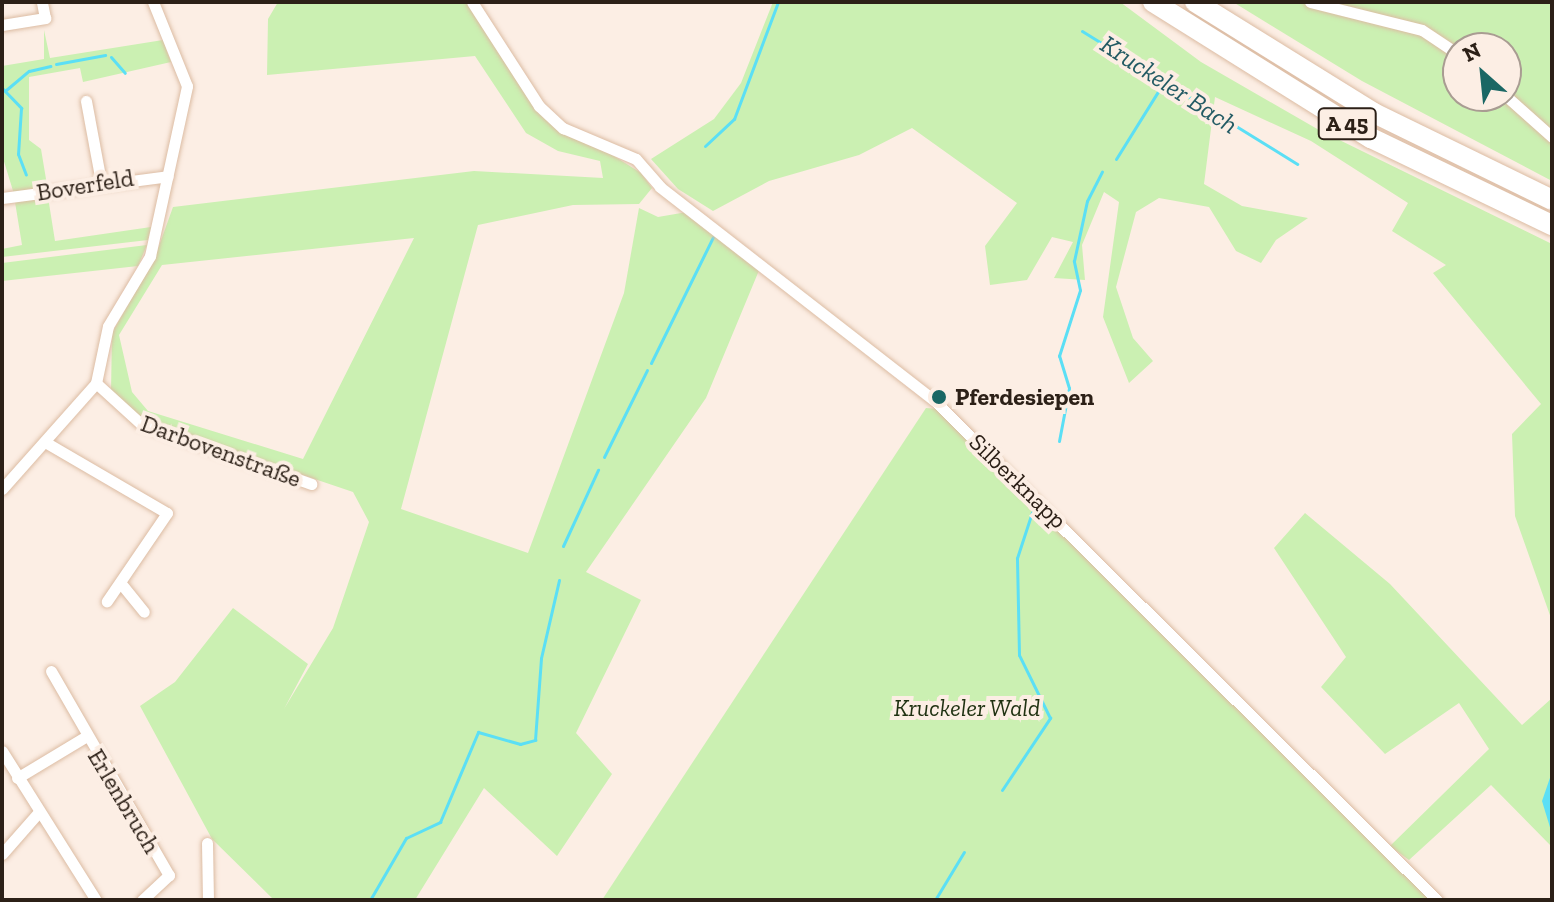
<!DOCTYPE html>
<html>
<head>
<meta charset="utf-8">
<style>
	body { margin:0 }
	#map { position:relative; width:1554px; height:902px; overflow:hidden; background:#fceee4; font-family:"Zilla Slab",serif }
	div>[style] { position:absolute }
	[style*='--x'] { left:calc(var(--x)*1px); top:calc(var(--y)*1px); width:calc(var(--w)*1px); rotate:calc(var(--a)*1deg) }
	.green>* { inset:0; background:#cbf0b2 }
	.water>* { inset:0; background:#5bdff5 }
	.stream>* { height:3px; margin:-1.5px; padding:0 1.5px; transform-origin:1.5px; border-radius:1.5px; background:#5bdff5 }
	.roads { filter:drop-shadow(0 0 2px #dcbca3) drop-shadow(0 0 2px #dcbca3) }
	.street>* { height:11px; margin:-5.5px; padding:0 5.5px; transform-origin:5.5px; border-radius:5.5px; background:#fff }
	.highway>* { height:20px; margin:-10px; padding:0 10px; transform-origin:10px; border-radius:10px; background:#fff }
	.dots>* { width:22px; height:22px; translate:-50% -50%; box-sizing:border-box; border:4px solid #fceee4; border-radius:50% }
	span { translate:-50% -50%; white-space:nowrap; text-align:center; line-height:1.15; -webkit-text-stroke:8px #fceee4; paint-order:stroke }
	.shield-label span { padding:2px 6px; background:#fceee4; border:2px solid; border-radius:6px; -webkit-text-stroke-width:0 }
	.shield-label { font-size:22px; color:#2c2017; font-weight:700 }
	.street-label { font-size:24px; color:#2c2017 }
	.poi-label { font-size:24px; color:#2c2017; font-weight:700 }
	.left { translate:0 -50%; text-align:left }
	.park-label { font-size:24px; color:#1f3111; font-style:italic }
	.water-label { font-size:26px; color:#235b64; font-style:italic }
	.frame { position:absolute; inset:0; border:4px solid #2c2017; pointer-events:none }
	.north { position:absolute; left:1442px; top:32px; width:80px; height:80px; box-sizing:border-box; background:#fceee4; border:2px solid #a99c92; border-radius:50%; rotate:333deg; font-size:22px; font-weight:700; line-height:32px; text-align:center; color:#2c2017 }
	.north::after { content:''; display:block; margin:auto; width:28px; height:36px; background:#1a6764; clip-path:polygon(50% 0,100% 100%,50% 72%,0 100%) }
</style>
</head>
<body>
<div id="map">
	<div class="green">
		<i style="clip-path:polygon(evenodd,278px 2px,469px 2px,534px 106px,641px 173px,652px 188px,639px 204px,573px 205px,478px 225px,401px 509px,528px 553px,624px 293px,639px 208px,658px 217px,687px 212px,760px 268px,706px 398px,586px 572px,641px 600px,576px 733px,612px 774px,557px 856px,484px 788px,415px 900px,274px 900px,212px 839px,140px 706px,175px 682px,233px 608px,308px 664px,284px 709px,333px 628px,369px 522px,353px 492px,143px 421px,111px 392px,112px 333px,155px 257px,173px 207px,474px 171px,603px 178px,600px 161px,558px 151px,526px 133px,475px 56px,267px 75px,268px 19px,278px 2px,414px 238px,303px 459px,148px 411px,132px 392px,119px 335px,162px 265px,414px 238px)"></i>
		<i style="clip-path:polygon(773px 2px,1120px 2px,1201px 62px,1319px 130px,1552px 244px,1552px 621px,1515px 516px,1512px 434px,1541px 404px,1433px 273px,1446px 265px,1392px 231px,1408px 203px,1311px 141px,1215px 97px,1204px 184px,1242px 206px,1308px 218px,1276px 240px,1261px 263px,1236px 251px,1209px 207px,1159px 198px,1136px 212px,1116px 287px,1133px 338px,1153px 361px,1129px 383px,1103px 317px,1119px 202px,1104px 192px,1082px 245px,1085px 280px,1054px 278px,1073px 242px,1052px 237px,1027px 280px,990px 285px,985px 246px,1017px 203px,912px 128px,859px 155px,769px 181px,713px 211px,678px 189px,651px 159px,714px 119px,741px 83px)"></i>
		<i style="clip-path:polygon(evenodd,1233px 2px,1552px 2px,1552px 181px,1362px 81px,1233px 2px,1458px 48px,1506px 48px,1506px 96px,1458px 96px,1458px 48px)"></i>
		<i style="clip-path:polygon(44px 30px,50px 58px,163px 40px,171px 62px,83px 82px,80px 68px,29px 77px,29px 140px,41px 149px,47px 185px,14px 194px,2px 155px,2px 66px,44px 59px)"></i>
		<i style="clip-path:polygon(48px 197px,55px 241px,151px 227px,148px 240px,2px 257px,2px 249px,22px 245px,15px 202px)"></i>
		<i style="clip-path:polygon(147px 245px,138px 266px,2px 281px,2px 263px)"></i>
		<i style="clip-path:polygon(926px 408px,939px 409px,1431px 900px,602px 900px)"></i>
		<i style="clip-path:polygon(1305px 513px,1390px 584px,1522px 725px,1552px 698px,1552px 847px,1491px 785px,1409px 860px,1390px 846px,1489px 749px,1459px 703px,1385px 754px,1321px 687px,1346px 657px,1274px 548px)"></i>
	</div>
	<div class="water">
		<i style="clip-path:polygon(1552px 772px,1552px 834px,1542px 801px)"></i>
	</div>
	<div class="stream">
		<i style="--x:1082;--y:31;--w:253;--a:31.7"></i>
		<i style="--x:111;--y:57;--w:21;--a:49"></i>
		<i style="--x:56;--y:64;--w:50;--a:-10.4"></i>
		<i style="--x:2;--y:88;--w:28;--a:46"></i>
		<i style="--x:21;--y:108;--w:46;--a:93.7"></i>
		<i style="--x:18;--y:154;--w:22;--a:69"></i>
		<i style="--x:6;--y:90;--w:30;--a:-40"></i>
		<i style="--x:29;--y:71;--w:22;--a:-13"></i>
		<i style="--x:705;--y:146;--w:40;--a:-43"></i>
		<i style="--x:734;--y:119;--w:125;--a:-69.4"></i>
		<i style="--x:1116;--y:159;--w:87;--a:-58.1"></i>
		<i style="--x:651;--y:363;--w:140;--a:-63.8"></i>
		<i style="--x:1059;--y:441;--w:54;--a:-79.3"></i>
		<i style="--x:1069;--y:388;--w:34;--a:-107"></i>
		<i style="--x:1059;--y:356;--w:69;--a:-72.3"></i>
		<i style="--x:1080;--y:290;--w:30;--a:-102"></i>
		<i style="--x:1074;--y:261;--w:61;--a:-77.8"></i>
		<i style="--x:1087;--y:201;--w:33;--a:-63"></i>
		<i style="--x:604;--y:457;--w:97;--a:-63.7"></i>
		<i style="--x:563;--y:546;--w:84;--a:-65.3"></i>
		<i style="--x:1002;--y:790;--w:87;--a:-56.3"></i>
		<i style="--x:1050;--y:718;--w:70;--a:-116.2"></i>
		<i style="--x:1019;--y:655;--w:97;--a:-91.2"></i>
		<i style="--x:1017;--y:558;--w:48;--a:-71.9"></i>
		<i style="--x:370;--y:900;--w:72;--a:-59.9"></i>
		<i style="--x:406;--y:838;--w:38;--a:-25"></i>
		<i style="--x:440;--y:822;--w:98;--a:-67.1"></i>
		<i style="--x:478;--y:732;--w:44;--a:15.9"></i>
		<i style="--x:520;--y:744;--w:16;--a:-15"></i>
		<i style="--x:535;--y:740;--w:82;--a:-85.8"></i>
		<i style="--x:541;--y:658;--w:80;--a:-77"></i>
		<i style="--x:935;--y:900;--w:56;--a:-58.9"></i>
	</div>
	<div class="roads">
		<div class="street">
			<i style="--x:472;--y:2;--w:124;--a:57.2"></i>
			<i style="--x:539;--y:106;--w:33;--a:43"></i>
			<i style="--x:563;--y:128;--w:79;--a:23"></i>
			<i style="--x:636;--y:159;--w:37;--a:49"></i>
			<i style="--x:660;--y:187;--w:348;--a:37.9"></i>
			<i style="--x:935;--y:401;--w:708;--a:44.83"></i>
			<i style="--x:1310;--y:2;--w:115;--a:14"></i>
			<i style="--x:1422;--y:30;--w:43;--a:33.7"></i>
			<i style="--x:2;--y:25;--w:44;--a:-9.2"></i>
			<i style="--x:45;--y:18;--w:16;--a:-101"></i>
			<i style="--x:1506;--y:96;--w:62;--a:41.7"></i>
			<i style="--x:86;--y:101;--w:82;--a:79.5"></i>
			<i style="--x:2;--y:198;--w:167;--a:-7.5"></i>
			<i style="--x:96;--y:383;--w:59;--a:42.3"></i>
			<i style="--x:140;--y:423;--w:182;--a:19.6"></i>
			<i style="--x:45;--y:442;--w:141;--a:30.2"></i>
			<i style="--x:167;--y:513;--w:107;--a:124.3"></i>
			<i style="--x:2;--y:489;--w:142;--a:-48.4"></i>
			<i style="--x:96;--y:383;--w:58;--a:-78.1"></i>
			<i style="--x:108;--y:326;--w:82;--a:-59"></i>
			<i style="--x:150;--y:256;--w:174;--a:-77.7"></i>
			<i style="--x:187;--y:86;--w:91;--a:-112"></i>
			<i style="--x:123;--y:586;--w:33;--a:51"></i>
			<i style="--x:51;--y:671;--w:236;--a:60"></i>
			<i style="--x:169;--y:875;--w:37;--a:137"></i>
			<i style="--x:2;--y:751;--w:176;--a:57.8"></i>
			<i style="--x:17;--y:778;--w:79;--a:-31.1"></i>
			<i style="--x:207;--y:843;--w:57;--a:89"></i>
			<i style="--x:2;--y:854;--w:55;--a:-48.7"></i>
		</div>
		<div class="highway">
			<i style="--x:1153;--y:2;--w:257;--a:32"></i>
			<i style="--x:1371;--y:138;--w:201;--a:25.7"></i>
			<i style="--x:1195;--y:2;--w:211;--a:31.8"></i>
			<i style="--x:1374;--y:113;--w:198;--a:26"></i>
		</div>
	</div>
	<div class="dots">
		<i style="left:939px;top:397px;background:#1a6764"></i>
	</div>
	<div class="shield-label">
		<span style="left:1347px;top:124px">A 45</span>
	</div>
	<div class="street-label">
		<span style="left:85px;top:185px;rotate:-9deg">Boverfeld</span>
		<span style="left:221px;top:451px;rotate:20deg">Darbovenstraße</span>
		<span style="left:1018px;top:481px;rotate:44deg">Silberknapp</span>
		<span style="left:124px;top:801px;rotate:59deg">Erlenbruch</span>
	</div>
	<div class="poi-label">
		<span class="left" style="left:955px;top:397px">Pferdesiepen</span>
	</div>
	<div class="park-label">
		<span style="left:967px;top:708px">Kruckeler Wald</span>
	</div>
	<div class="water-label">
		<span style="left:1169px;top:85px;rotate:33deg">Kruckeler Bach</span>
	</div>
	<div class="frame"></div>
	<div class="north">N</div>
</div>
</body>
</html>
